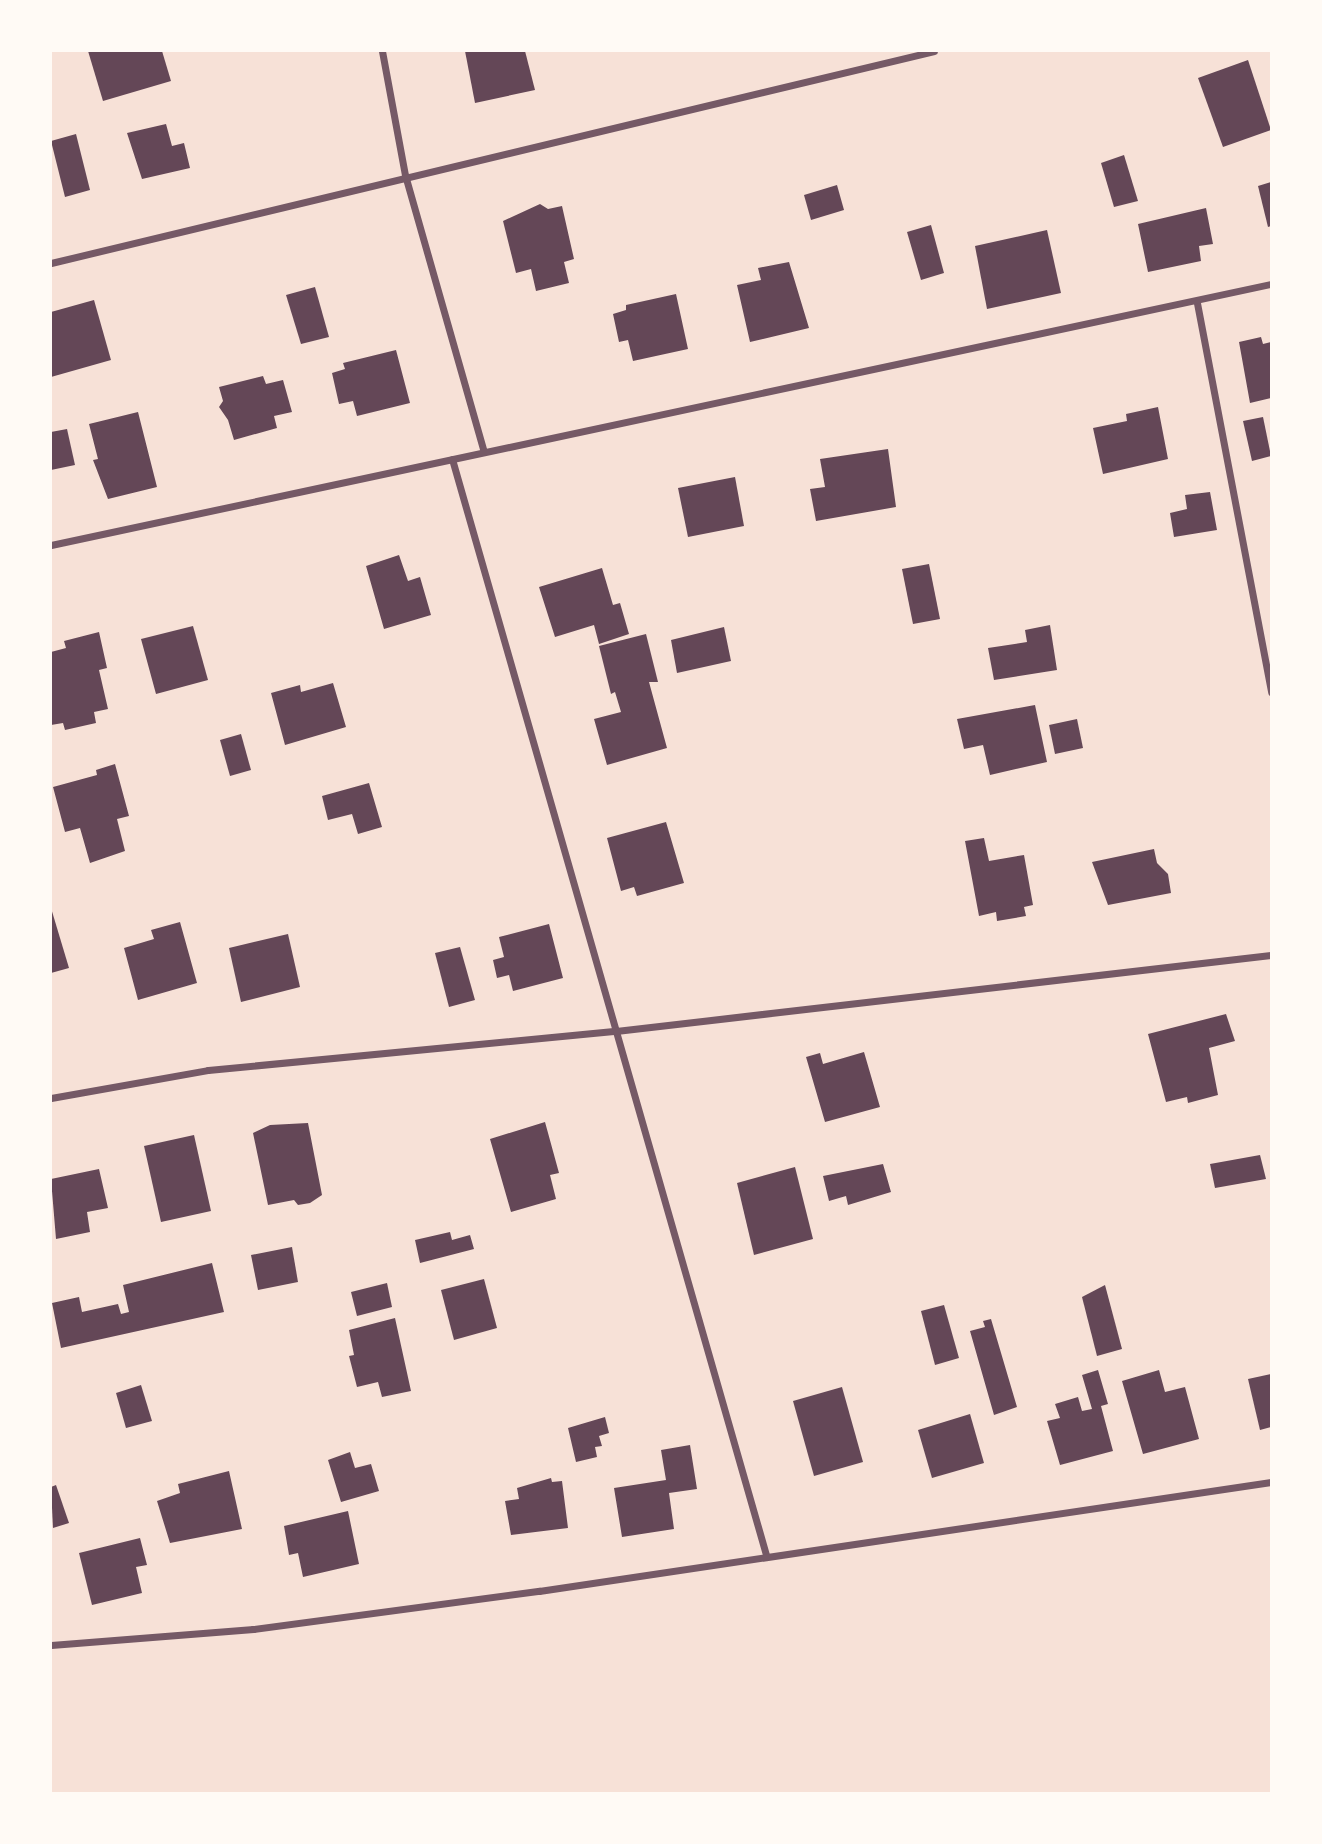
<!DOCTYPE html>
<html>
<head>
<meta charset="utf-8">
<style>
	body { margin:0 }
	#map { position:relative; width:1322px; height:1844px; overflow:hidden; background:#f7e1d7; font-family:Roboto,sans-serif }
	div>[style] { position:absolute }
	[style*='--x'] { left:calc(var(--x)*1px); top:calc(var(--y)*1px); width:calc(var(--w)*1px); rotate:calc(var(--a)*1deg) }
	.building>* { inset:0; background:#644757 }
	.minor>* { height:7px; margin:-3.5px; padding:0 3.5px; transform-origin:3.5px; border-radius:3.5px; background:#755966 }
	span { translate:-50% -50%; white-space:nowrap; text-align:center; line-height:1.15; -webkit-text-stroke:6px #fffaf5; paint-order:stroke }
	.frame { position:absolute; inset:0; border:52px solid #fffaf5; pointer-events:none }
</style>
</head>
<body>
<div id="map">
	<div class="building">
		<i style="clip-path:polygon(88px 51px,162px 51px,171px 81px,103px 101px)"></i>
		<i style="clip-path:polygon(465px 51px,525px 51px,535px 90px,475px 103px)"></i>
		<i style="clip-path:polygon(1248px 60px,1271px 130px,1223px 147px,1198px 78px)"></i>
		<i style="clip-path:polygon(166px 124px,172px 146px,184px 143px,190px 168px,142px 179px,127px 133px)"></i>
		<i style="clip-path:polygon(76px 134px,90px 190px,65px 197px,51px 141px)"></i>
		<i style="clip-path:polygon(1124px 155px,1138px 201px,1114px 207px,1101px 163px)"></i>
		<i style="clip-path:polygon(1271px 182px,1271px 226px,1268px 227px,1258px 186px)"></i>
		<i style="clip-path:polygon(837px 185px,844px 210px,811px 220px,804px 195px)"></i>
		<i style="clip-path:polygon(540px 204px,548px 209px,562px 206px,574px 259px,564px 262px,569px 283px,536px 291px,531px 269px,516px 273px,503px 221px)"></i>
		<i style="clip-path:polygon(1206px 208px,1213px 244px,1199px 246px,1201px 261px,1148px 272px,1138px 224px)"></i>
		<i style="clip-path:polygon(931px 225px,944px 273px,921px 280px,907px 232px)"></i>
		<i style="clip-path:polygon(1047px 230px,1061px 293px,987px 309px,975px 246px)"></i>
		<i style="clip-path:polygon(789px 262px,809px 328px,750px 342px,737px 285px,761px 280px,758px 268px)"></i>
		<i style="clip-path:polygon(315px 287px,329px 337px,301px 344px,286px 295px)"></i>
		<i style="clip-path:polygon(676px 294px,688px 349px,633px 361px,628px 340px,619px 342px,613px 314px,626px 310px,626px 305px)"></i>
		<i style="clip-path:polygon(94px 300px,111px 360px,51px 377px,51px 312px)"></i>
		<i style="clip-path:polygon(1261px 337px,1263px 344px,1271px 342px,1271px 398px,1250px 403px,1239px 342px)"></i>
		<i style="clip-path:polygon(396px 350px,410px 403px,357px 416px,353px 401px,339px 404px,332px 373px,345px 369px,343px 363px)"></i>
		<i style="clip-path:polygon(263px 376px,266px 384px,283px 380px,292px 412px,274px 416px,277px 428px,234px 440px,228px 420px,219px 407px,223px 401px,219px 387px)"></i>
		<i style="clip-path:polygon(1158px 407px,1168px 459px,1103px 474px,1093px 428px,1127px 421px,1126px 414px)"></i>
		<i style="clip-path:polygon(138px 412px,157px 487px,108px 499px,93px 460px,98px 459px,89px 424px)"></i>
		<i style="clip-path:polygon(1263px 417px,1271px 456px,1252px 461px,1243px 421px)"></i>
		<i style="clip-path:polygon(67px 429px,75px 465px,51px 470px,51px 432px)"></i>
		<i style="clip-path:polygon(888px 449px,896px 507px,816px 521px,810px 489px,825px 487px,820px 459px)"></i>
		<i style="clip-path:polygon(735px 477px,744px 526px,688px 537px,678px 488px)"></i>
		<i style="clip-path:polygon(1210px 492px,1217px 530px,1174px 537px,1170px 513px,1187px 509px,1185px 495px)"></i>
		<i style="clip-path:polygon(399px 555px,408px 581px,420px 577px,431px 615px,384px 629px,366px 566px)"></i>
		<i style="clip-path:polygon(929px 564px,940px 619px,913px 624px,902px 569px)"></i>
		<i style="clip-path:polygon(602px 568px,613px 605px,620px 603px,629px 634px,599px 644px,594px 625px,555px 637px,539px 587px)"></i>
		<i style="clip-path:polygon(1050px 625px,1057px 670px,994px 680px,988px 648px,1027px 642px,1025px 630px)"></i>
		<i style="clip-path:polygon(193px 626px,208px 680px,156px 694px,141px 639px)"></i>
		<i style="clip-path:polygon(724px 627px,731px 661px,677px 673px,671px 640px)"></i>
		<i style="clip-path:polygon(99px 632px,107px 668px,99px 670px,108px 709px,94px 712px,96px 723px,65px 730px,63px 723px,51px 725px,51px 652px,66px 648px,64px 641px)"></i>
		<i style="clip-path:polygon(646px 634px,658px 682px,649px 682px,667px 748px,607px 765px,594px 719px,621px 712px,615px 692px,611px 694px,599px 646px)"></i>
		<i style="clip-path:polygon(333px 683px,346px 727px,285px 745px,271px 693px,300px 685px,301px 692px)"></i>
		<i style="clip-path:polygon(1035px 705px,1047px 762px,990px 775px,983px 745px,964px 749px,957px 719px)"></i>
		<i style="clip-path:polygon(1077px 719px,1083px 748px,1055px 754px,1049px 725px)"></i>
		<i style="clip-path:polygon(241px 734px,251px 770px,230px 776px,220px 740px)"></i>
		<i style="clip-path:polygon(115px 764px,129px 816px,117px 819px,125px 851px,90px 863px,80px 828px,65px 832px,53px 787px,97px 775px,96px 770px)"></i>
		<i style="clip-path:polygon(369px 783px,382px 827px,358px 834px,352px 814px,328px 820px,322px 796px)"></i>
		<i style="clip-path:polygon(666px 822px,684px 883px,637px 896px,634px 887px,621px 891px,607px 838px)"></i>
		<i style="clip-path:polygon(984px 838px,989px 861px,1024px 855px,1033px 905px,1024px 907px,1026px 916px,997px 921px,996px 912px,979px 916px,965px 841px)"></i>
		<i style="clip-path:polygon(1154px 849px,1157px 863px,1168px 874px,1171px 893px,1108px 905px,1092px 862px)"></i>
		<i style="clip-path:polygon(51px 908px,69px 968px,51px 973px)"></i>
		<i style="clip-path:polygon(180px 922px,197px 983px,138px 1000px,124px 948px,154px 939px,151px 930px)"></i>
		<i style="clip-path:polygon(549px 924px,563px 978px,513px 991px,509px 975px,497px 978px,493px 960px,504px 957px,499px 937px)"></i>
		<i style="clip-path:polygon(288px 934px,300px 987px,241px 1002px,229px 948px)"></i>
		<i style="clip-path:polygon(460px 947px,475px 1000px,449px 1007px,435px 953px)"></i>
		<i style="clip-path:polygon(1226px 1014px,1235px 1041px,1209px 1048px,1218px 1095px,1188px 1103px,1187px 1097px,1166px 1102px,1148px 1034px)"></i>
		<i style="clip-path:polygon(864px 1052px,880px 1107px,825px 1122px,806px 1057px,820px 1053px,823px 1064px)"></i>
		<i style="clip-path:polygon(545px 1122px,559px 1173px,550px 1175px,556px 1199px,511px 1212px,490px 1139px)"></i>
		<i style="clip-path:polygon(308px 1123px,322px 1195px,310px 1203px,298px 1205px,294px 1200px,268px 1205px,253px 1133px,270px 1125px)"></i>
		<i style="clip-path:polygon(194px 1135px,211px 1211px,161px 1222px,144px 1146px)"></i>
		<i style="clip-path:polygon(1260px 1155px,1266px 1179px,1215px 1188px,1210px 1164px)"></i>
		<i style="clip-path:polygon(883px 1164px,891px 1192px,848px 1205px,846px 1196px,829px 1201px,823px 1176px)"></i>
		<i style="clip-path:polygon(795px 1167px,813px 1239px,754px 1255px,737px 1183px)"></i>
		<i style="clip-path:polygon(99px 1169px,108px 1208px,87px 1212px,90px 1232px,56px 1239px,51px 1179px)"></i>
		<i style="clip-path:polygon(450px 1232px,452px 1240px,470px 1235px,474px 1249px,420px 1263px,415px 1240px)"></i>
		<i style="clip-path:polygon(292px 1247px,298px 1282px,258px 1290px,251px 1255px)"></i>
		<i style="clip-path:polygon(212px 1263px,224px 1312px,61px 1348px,52px 1303px,79px 1297px,82px 1312px,118px 1304px,121px 1314px,129px 1312px,123px 1285px)"></i>
		<i style="clip-path:polygon(484px 1279px,497px 1328px,454px 1340px,441px 1290px)"></i>
		<i style="clip-path:polygon(387px 1283px,392px 1307px,357px 1316px,351px 1292px)"></i>
		<i style="clip-path:polygon(1105px 1285px,1122px 1349px,1097px 1356px,1082px 1297px)"></i>
		<i style="clip-path:polygon(944px 1305px,959px 1358px,935px 1365px,921px 1311px)"></i>
		<i style="clip-path:polygon(395px 1318px,411px 1391px,382px 1397px,378px 1382px,357px 1387px,349px 1356px,354px 1355px,349px 1330px)"></i>
		<i style="clip-path:polygon(991px 1319px,1017px 1407px,994px 1415px,970px 1331px,985px 1327px,983px 1321px)"></i>
		<i style="clip-path:polygon(1098px 1370px,1108px 1404px,1101px 1406px,1113px 1451px,1060px 1465px,1047px 1421px,1060px 1418px,1055px 1404px,1078px 1397px,1082px 1411px,1092px 1409px,1082px 1375px)"></i>
		<i style="clip-path:polygon(1159px 1370px,1165px 1392px,1185px 1387px,1199px 1439px,1143px 1454px,1122px 1381px)"></i>
		<i style="clip-path:polygon(1271px 1374px,1271px 1427px,1260px 1430px,1248px 1379px)"></i>
		<i style="clip-path:polygon(141px 1385px,152px 1421px,126px 1428px,116px 1393px)"></i>
		<i style="clip-path:polygon(842px 1387px,863px 1462px,814px 1476px,793px 1401px)"></i>
		<i style="clip-path:polygon(970px 1414px,984px 1463px,932px 1478px,918px 1430px)"></i>
		<i style="clip-path:polygon(605px 1417px,609px 1433px,599px 1436px,602px 1446px,595px 1447px,597px 1457px,576px 1462px,568px 1428px)"></i>
		<i style="clip-path:polygon(690px 1445px,697px 1489px,669px 1493px,674px 1529px,622px 1537px,614px 1488px,666px 1480px,661px 1450px)"></i>
		<i style="clip-path:polygon(350px 1452px,355px 1468px,371px 1464px,379px 1491px,341px 1502px,328px 1460px)"></i>
		<i style="clip-path:polygon(229px 1471px,242px 1529px,170px 1543px,157px 1501px,180px 1493px,178px 1484px)"></i>
		<i style="clip-path:polygon(551px 1478px,552px 1482px,562px 1481px,568px 1528px,511px 1535px,505px 1501px,519px 1499px,517px 1488px)"></i>
		<i style="clip-path:polygon(56px 1485px,69px 1523px,53px 1528px,51px 1487px)"></i>
		<i style="clip-path:polygon(348px 1511px,359px 1564px,303px 1577px,298px 1553px,289px 1555px,284px 1526px)"></i>
		<i style="clip-path:polygon(140px 1538px,147px 1565px,136px 1567px,142px 1593px,92px 1605px,79px 1553px)"></i>
	</div>
	<div class="minor">
		<i style="--x:382;--y:51;--w:126;--a:79.5"></i>
		<i style="--x:405;--y:175;--w:288;--a:74.1"></i>
		<i style="--x:51;--y:263;--w:908;--a:-13.5"></i>
		<i style="--x:1197;--y:303;--w:396;--a:79.2"></i>
		<i style="--x:452;--y:459;--w:1140;--a:74.01"></i>
		<i style="--x:51;--y:545;--w:1248;--a:-12.08"></i>
		<i style="--x:51;--y:1098;--w:159;--a:-10.1"></i>
		<i style="--x:208;--y:1070;--w:410;--a:-5.5"></i>
		<i style="--x:616;--y:1031;--w:659;--a:-6.62"></i>
		<i style="--x:51;--y:1645;--w:203;--a:-4.5"></i>
		<i style="--x:253;--y:1629;--w:289;--a:-7.6"></i>
		<i style="--x:539;--y:1591;--w:740;--a:-8.47"></i>
	</div>
	<div class="frame"></div>
</div>
</body>
</html>
